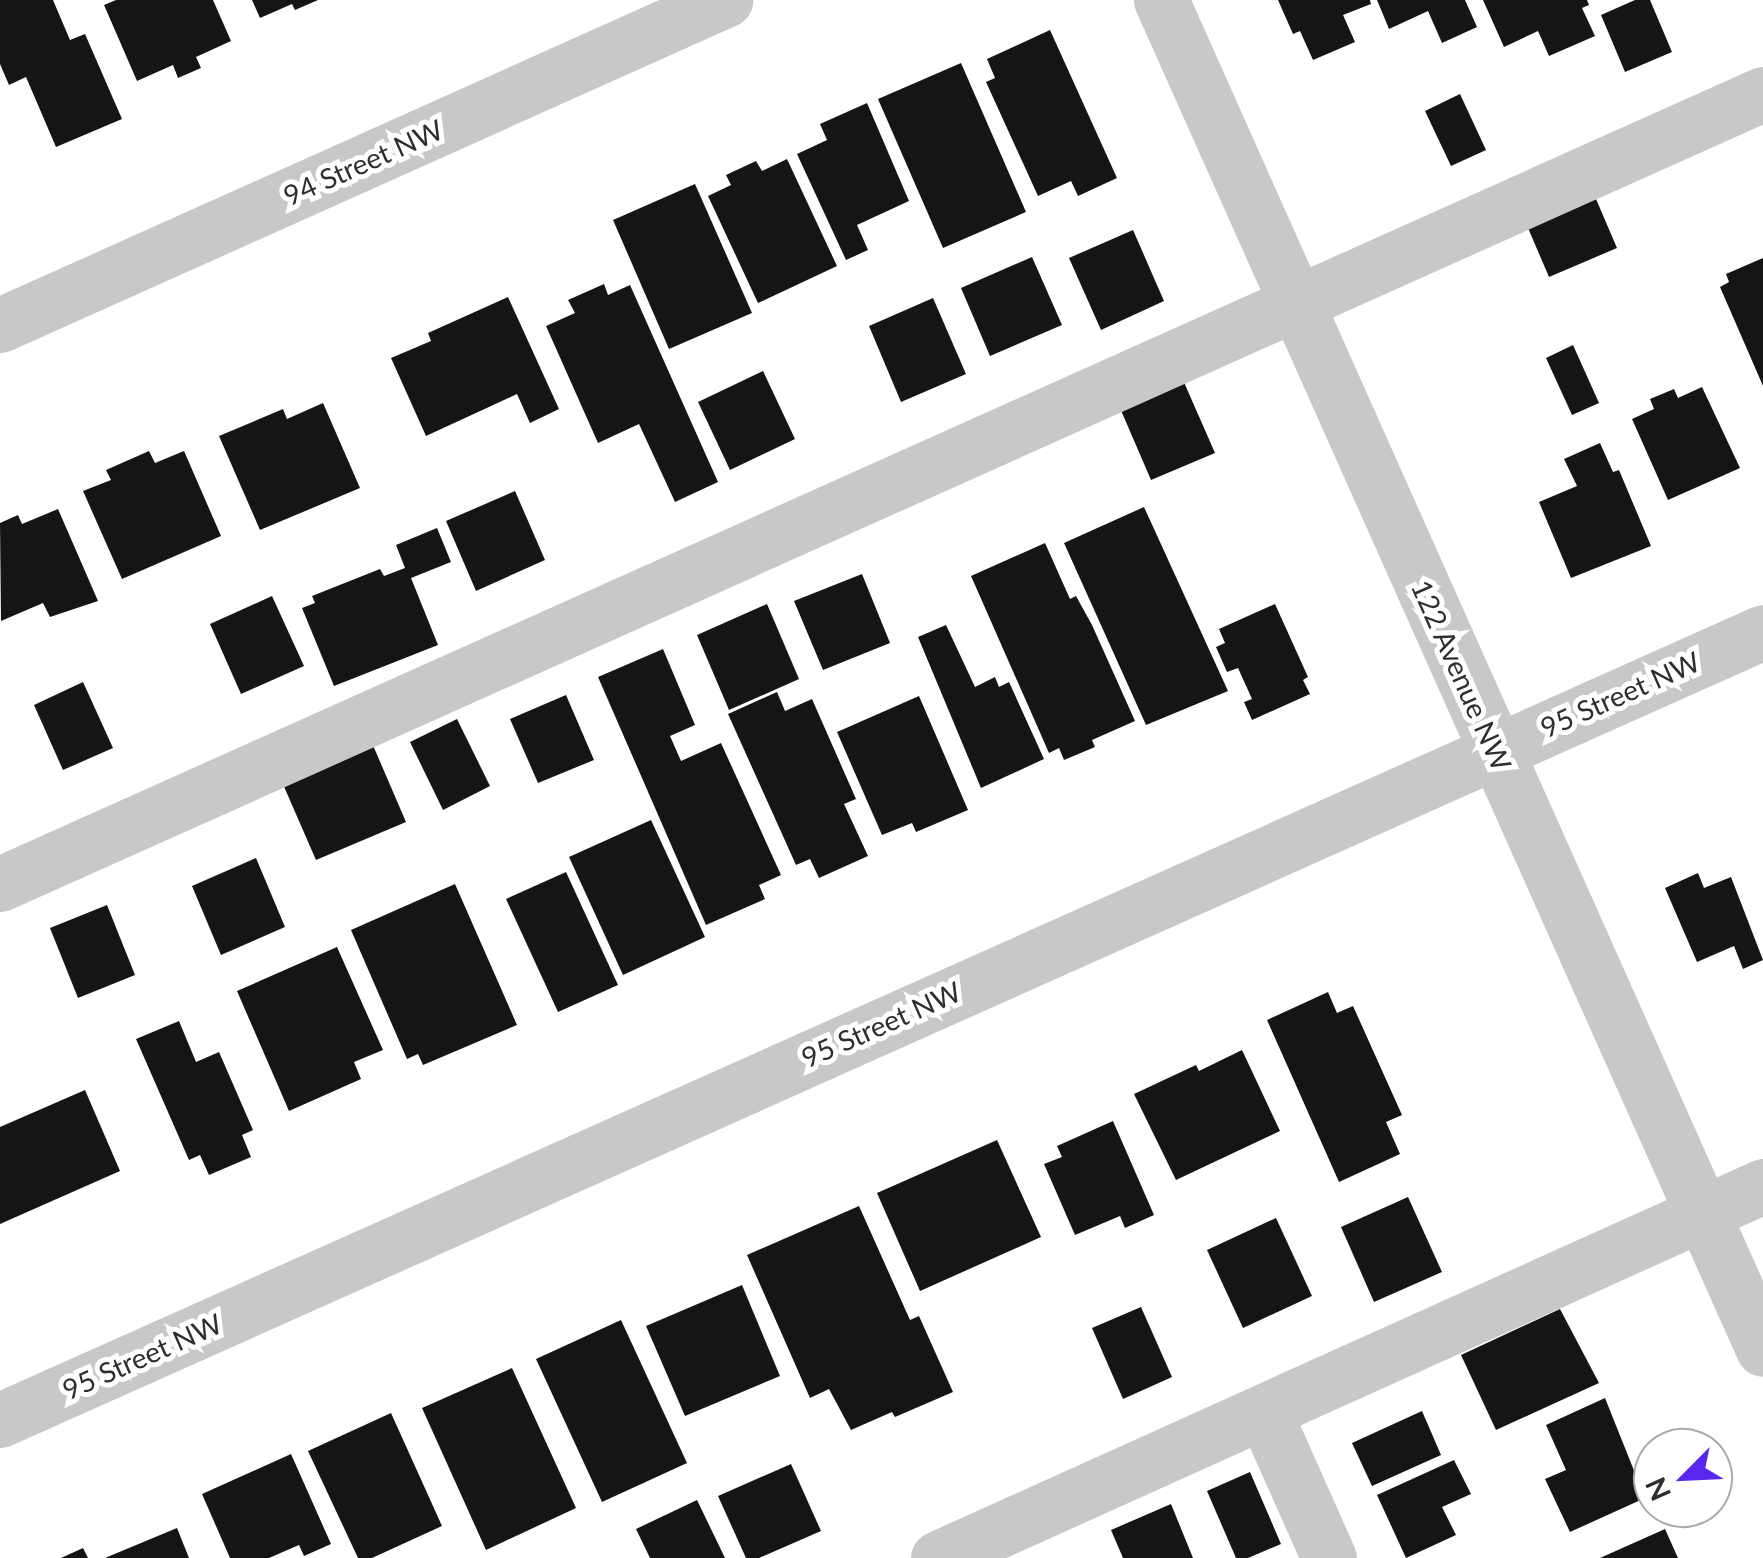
<!DOCTYPE html>
<html>
<head>
<meta charset="utf-8">
<style>
	body { margin:0 }
	#map { position:relative; width:1763px; height:1558px; overflow:hidden; background:#fff; font-family:Lato,sans-serif }
	div>[style] { position:absolute }
	[style*='--x'] { left:calc(var(--x)*1px); top:calc(var(--y)*1px); width:calc(var(--w)*1px); rotate:calc(var(--a)*1deg) }
	.building>* { inset:0; background:#151515 }
	.minor>* { height:55px; margin:-27.5px; padding:0 27.5px; transform-origin:27.5px; border-radius:27.5px; background:#c8c8c8 }
	span { translate:-50% -50%; white-space:nowrap; text-align:center; line-height:1.15; -webkit-text-stroke:10px #fff; paint-order:stroke }
	.street-label { font-size:28px; color:#2e2e2e }
	.north { position:absolute; left:1633px; top:1428px; width:100px; height:100px; box-sizing:border-box; background:#fff; border:2px solid #ababab; border-radius:50%; rotate:246deg; font-size:28px; font-weight:700; line-height:40px; text-align:center; color:#2e2e2e }
	.north::after { content:''; display:block; margin:auto; width:35px; height:45px; background:#5926ef; clip-path:polygon(50% 0,100% 100%,50% 72%,0 100%) }
</style>
</head>
<body>
<div id="map">
	<div class="building">
		<i style="clip-path:polygon(0 0,53px 0,70px 40px,85px 34px,122px 119px,56px 147px,26px 77px,9px 85px,0 64px)"></i>
		<i style="clip-path:polygon(116px 0,213px 0,231px 41px,196px 57px,201px 68px,178px 78px,173px 65px,137px 81px,104px 5px)"></i>
		<i style="clip-path:polygon(252px 0,318px 0,295px 10px,292px 4px,260px 18px)"></i>
		<i style="clip-path:polygon(1278px 0,1370px 0,1371px 4px,1343px 15px,1355px 42px,1313px 60px,1300px 31px,1293px 34px)"></i>
		<i style="clip-path:polygon(1377px 0,1465px 0,1477px 27px,1442px 43px,1428px 11px,1389px 29px)"></i>
		<i style="clip-path:polygon(1483px 0,1587px 0,1589px 5px,1582px 8px,1595px 36px,1549px 56px,1538px 31px,1504px 47px)"></i>
		<i style="clip-path:polygon(1635px 0,1650px 0,1672px 52px,1625px 72px,1601px 15px)"></i>
		<i style="clip-path:polygon(1050px 30px,1117px 178px,1078px 196px,1071px 181px,1038px 196px,986px 82px,995px 78px,987px 59px)"></i>
		<i style="clip-path:polygon(961px 63px,1026px 212px,943px 248px,878px 99px)"></i>
		<i style="clip-path:polygon(1460px 94px,1486px 150px,1451px 166px,1425px 111px)"></i>
		<i style="clip-path:polygon(867px 103px,909px 201px,857px 225px,868px 250px,846px 260px,797px 154px,827px 140px,820px 124px)"></i>
		<i style="clip-path:polygon(787px 159px,837px 266px,758px 303px,708px 196px,731px 185px,726px 175px,756px 161px,762px 171px)"></i>
		<i style="clip-path:polygon(695px 184px,752px 313px,669px 349px,613px 220px)"></i>
		<i style="clip-path:polygon(1593px 192px,1617px 248px,1549px 277px,1525px 221px)"></i>
		<i style="clip-path:polygon(1133px 230px,1164px 301px,1101px 330px,1069px 258px)"></i>
		<i style="clip-path:polygon(1032px 257px,1062px 325px,990px 356px,961px 288px)"></i>
		<i style="clip-path:polygon(1763px 258px,1763px 386px,1720px 287px,1729px 282px,1726px 274px)"></i>
		<i style="clip-path:polygon(604px 284px,608px 295px,630px 285px,718px 482px,675px 502px,639px 424px,598px 443px,546px 326px,575px 313px,568px 300px)"></i>
		<i style="clip-path:polygon(508px 297px,559px 409px,530px 423px,517px 394px,426px 436px,391px 358px,431px 341px,428px 333px)"></i>
		<i style="clip-path:polygon(933px 298px,966px 374px,901px 402px,869px 326px)"></i>
		<i style="clip-path:polygon(1573px 345px,1599px 403px,1572px 415px,1546px 358px)"></i>
		<i style="clip-path:polygon(763px 371px,795px 439px,730px 470px,698px 402px)"></i>
		<i style="clip-path:polygon(1183px 380px,1215px 453px,1151px 480px,1120px 408px)"></i>
		<i style="clip-path:polygon(1702px 387px,1740px 468px,1668px 500px,1632px 419px,1654px 409px,1650px 399px,1674px 389px,1678px 398px)"></i>
		<i style="clip-path:polygon(323px 403px,360px 488px,260px 530px,219px 436px,283px 409px,287px 419px)"></i>
		<i style="clip-path:polygon(1600px 443px,1613px 472px,1619px 470px,1651px 546px,1571px 578px,1539px 502px,1577px 486px,1564px 459px)"></i>
		<i style="clip-path:polygon(149px 451px,155px 463px,184px 451px,221px 536px,122px 579px,83px 491px,111px 480px,106px 470px)"></i>
		<i style="clip-path:polygon(515px 491px,545px 560px,476px 591px,446px 521px)"></i>
		<i style="clip-path:polygon(1144px 507px,1228px 691px,1146px 725px,1064px 543px)"></i>
		<i style="clip-path:polygon(58px 509px,98px 601px,50px 617px,43px 603px,1px 621px,0 523px,18px 515px,22px 524px)"></i>
		<i style="clip-path:polygon(437px 528px,451px 562px,411px 578px,438px 645px,334px 686px,302px 608px,315px 603px,312px 596px,380px 569px,384px 576px,405px 568px,396px 545px)"></i>
		<i style="clip-path:polygon(1045px 543px,1070px 599px,1076px 596px,1092px 625px,1135px 721px,1092px 740px,1095px 747px,1064px 760px,1059px 748px,1049px 753px,971px 576px)"></i>
		<i style="clip-path:polygon(862px 574px,890px 643px,823px 670px,794px 601px)"></i>
		<i style="clip-path:polygon(272px 596px,304px 666px,241px 694px,210px 624px)"></i>
		<i style="clip-path:polygon(767px 604px,799px 679px,729px 710px,697px 635px)"></i>
		<i style="clip-path:polygon(1275px 604px,1308px 677px,1303px 680px,1310px 694px,1252px 720px,1244px 702px,1252px 699px,1238px 668px,1227px 672px,1216px 647px,1225px 643px,1219px 629px)"></i>
		<i style="clip-path:polygon(946px 625px,975px 687px,995px 677px,999px 687px,1009px 682px,1044px 759px,981px 788px,918px 637px)"></i>
		<i style="clip-path:polygon(663px 649px,695px 725px,670px 736px,681px 761px,721px 743px,781px 875px,759px 885px,765px 899px,706px 925px,598px 677px)"></i>
		<i style="clip-path:polygon(83px 682px,113px 748px,63px 770px,34px 705px)"></i>
		<i style="clip-path:polygon(777px 692px,785px 711px,812px 699px,856px 799px,844px 804px,868px 856px,819px 878px,810px 859px,796px 865px,728px 714px)"></i>
		<i style="clip-path:polygon(566px 695px,594px 760px,538px 783px,510px 719px)"></i>
		<i style="clip-path:polygon(919px 696px,968px 810px,916px 832px,912px 823px,882px 835px,837px 732px)"></i>
		<i style="clip-path:polygon(457px 719px,490px 786px,443px 810px,410px 742px)"></i>
		<i style="clip-path:polygon(372px 743px,406px 822px,316px 860px,282px 782px)"></i>
		<i style="clip-path:polygon(651px 820px,705px 937px,623px 975px,569px 857px)"></i>
		<i style="clip-path:polygon(256px 858px,285px 927px,221px 955px,192px 886px)"></i>
		<i style="clip-path:polygon(566px 872px,618px 985px,558px 1012px,506px 899px)"></i>
		<i style="clip-path:polygon(1698px 873px,1704px 888px,1731px 877px,1763px 960px,1743px 969px,1734px 946px,1697px 962px,1665px 888px)"></i>
		<i style="clip-path:polygon(455px 884px,517px 1025px,423px 1065px,418px 1054px,407px 1059px,351px 930px)"></i>
		<i style="clip-path:polygon(107px 905px,135px 975px,78px 998px,50px 928px)"></i>
		<i style="clip-path:polygon(337px 947px,383px 1050px,354px 1062px,361px 1079px,289px 1111px,237px 991px)"></i>
		<i style="clip-path:polygon(1328px 992px,1337px 1013px,1353px 1006px,1402px 1115px,1386px 1122px,1400px 1154px,1339px 1182px,1267px 1020px)"></i>
		<i style="clip-path:polygon(179px 1021px,196px 1062px,219px 1052px,253px 1130px,242px 1135px,251px 1157px,209px 1175px,200px 1155px,189px 1160px,136px 1039px)"></i>
		<i style="clip-path:polygon(1242px 1050px,1280px 1131px,1176px 1180px,1134px 1094px,1196px 1065px,1199px 1071px)"></i>
		<i style="clip-path:polygon(85px 1090px,120px 1171px,0 1224px,0 1127px)"></i>
		<i style="clip-path:polygon(1113px 1121px,1154px 1215px,1125px 1228px,1120px 1216px,1075px 1235px,1044px 1164px,1062px 1157px,1057px 1146px)"></i>
		<i style="clip-path:polygon(997px 1140px,1041px 1237px,920px 1291px,877px 1193px)"></i>
		<i style="clip-path:polygon(1408px 1197px,1442px 1272px,1374px 1302px,1341px 1227px)"></i>
		<i style="clip-path:polygon(859px 1206px,910px 1320px,919px 1316px,953px 1392px,895px 1417px,892px 1412px,851px 1430px,829px 1389px,810px 1398px,747px 1255px)"></i>
		<i style="clip-path:polygon(1276px 1218px,1312px 1296px,1243px 1328px,1207px 1250px)"></i>
		<i style="clip-path:polygon(742px 1285px,780px 1376px,685px 1416px,646px 1326px)"></i>
		<i style="clip-path:polygon(1141px 1307px,1172px 1377px,1123px 1399px,1092px 1328px)"></i>
		<i style="clip-path:polygon(1560px 1309px,1599px 1383px,1496px 1430px,1461px 1355px)"></i>
		<i style="clip-path:polygon(621px 1320px,687px 1463px,602px 1502px,536px 1359px)"></i>
		<i style="clip-path:polygon(512px 1368px,576px 1508px,486px 1550px,422px 1408px)"></i>
		<i style="clip-path:polygon(1605px 1398px,1645px 1498px,1570px 1532px,1545px 1479px,1566px 1470px,1546px 1425px)"></i>
		<i style="clip-path:polygon(1422px 1411px,1441px 1455px,1372px 1486px,1352px 1443px)"></i>
		<i style="clip-path:polygon(391px 1413px,442px 1526px,372px 1558px,358px 1558px,308px 1451px)"></i>
		<i style="clip-path:polygon(291px 1454px,331px 1544px,304px 1556px,299px 1545px,269px 1558px,230px 1558px,202px 1494px)"></i>
		<i style="clip-path:polygon(1454px 1460px,1471px 1494px,1442px 1507px,1456px 1535px,1406px 1558px,1377px 1495px)"></i>
		<i style="clip-path:polygon(791px 1464px,821px 1531px,759px 1558px,746px 1558px,718px 1496px)"></i>
		<i style="clip-path:polygon(1250px 1472px,1281px 1544px,1248px 1558px,1236px 1558px,1207px 1491px)"></i>
		<i style="clip-path:polygon(697px 1500px,725px 1558px,650px 1558px,636px 1529px)"></i>
		<i style="clip-path:polygon(1171px 1504px,1193px 1558px,1123px 1558px,1111px 1530px)"></i>
		<i style="clip-path:polygon(177px 1528px,189px 1558px,105px 1558px)"></i>
		<i style="clip-path:polygon(1665px 1529px,1678px 1558px,1600px 1558px)"></i>
		<i style="clip-path:polygon(83px 1548px,88px 1558px,61px 1558px)"></i>
	</div>
	<div class="minor">
		<i style="--x:1161;--y:0;--w:1477;--a:65.95"></i>
		<i style="--x:0;--y:325;--w:795;--a:-24.15"></i>
		<i style="--x:0;--y:884;--w:1932;--a:-24.14"></i>
		<i style="--x:1264;--y:1412;--w:160;--a:66"></i>
		<i style="--x:0;--y:1420;--w:1931;--a:-24.08"></i>
		<i style="--x:938;--y:1558;--w:905;--a:-24.27"></i>
	</div>
	<div class="street-label">
		<span style="left:363px;top:162px;rotate:-24deg">94 Street NW</span>
		<span style="left:1462px;top:675px;rotate:66deg">122 Avenue NW</span>
		<span style="left:1620px;top:694px;rotate:-24deg">95 Street NW</span>
		<span style="left:881px;top:1024px;rotate:-24deg">95 Street NW</span>
		<span style="left:142px;top:1356px;rotate:-24deg">95 Street NW</span>
	</div>
	<div class="north">N</div>
</div>
</body>
</html>
